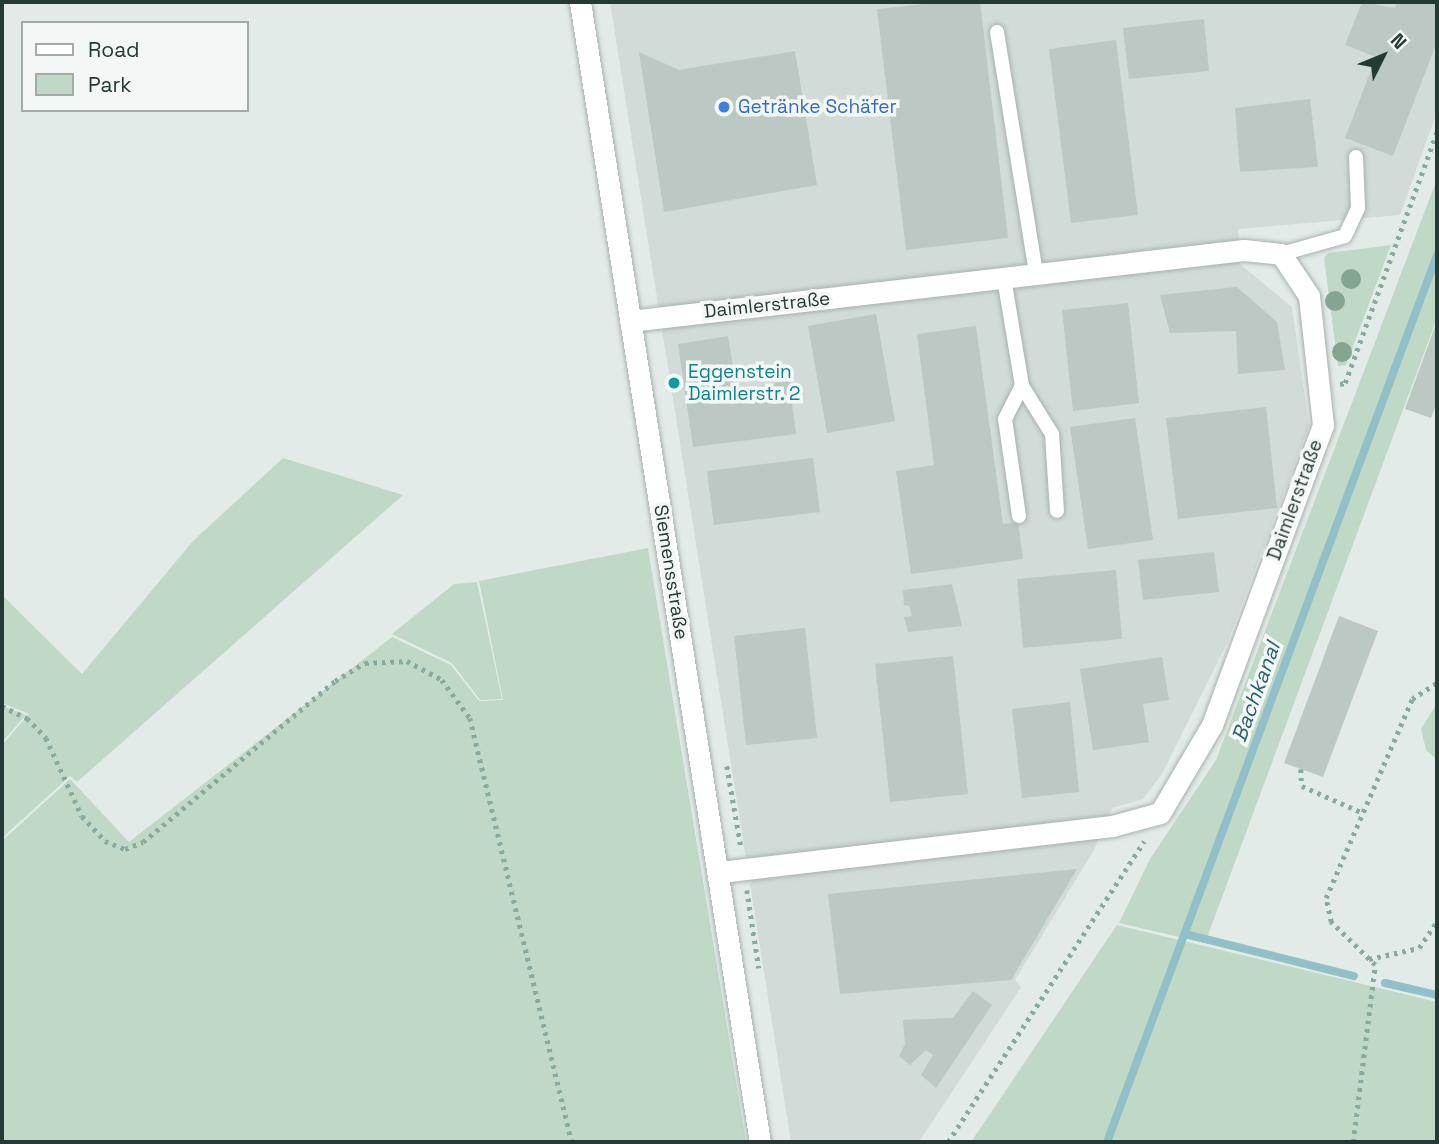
<!DOCTYPE html>
<html>
<head>
<meta charset="utf-8">
<style>
	body { margin:0 }
	#map { position:relative; width:1439px; height:1144px; overflow:hidden; background:#e3ebe8; font-family:"Space Grotesk",sans-serif }
	div>[style] { position:absolute }
	[style*='--x'] { left:calc(var(--x)*1px); top:calc(var(--y)*1px); width:calc(var(--w)*1px); rotate:calc(var(--a)*1deg) }
	.built>* { inset:0; background:#d1dbd7 }
	.green>* { inset:0; background:#bfd9c6 }
	.stream>* { height:8px; margin:-4px; padding:0 4px; transform-origin:4px; border-radius:4px; background:#92c0c9 }
	.building>* { inset:0; background:#bcc8c4 }
	.path>* { height:4.5px; margin-top:-2.25px; transform-origin:0; background:repeating-linear-gradient(90deg,#88aba0 0 3.5px,transparent 0 8.5px) }
	.roads { filter:drop-shadow(0 0 2px #a6b2af) drop-shadow(0 0 2px #a6b2af) }
	.service>* { height:14px; margin:-7px; padding:0 7px; transform-origin:7px; border-radius:7px; background:#fff }
	.minor>* { height:21px; margin:-10.5px; padding:0 10.5px; transform-origin:10.5px; border-radius:10.5px; background:#fff }
	.trees>* { width:20px; height:20px; margin:-10px; border-radius:50%; background:#83a591 }
	.dots>* { width:19px; height:19px; translate:-50% -50%; box-sizing:border-box; border:4px solid #f3f8f6; border-radius:50% }
	span { translate:-50% -50%; white-space:nowrap; text-align:center; line-height:1.15; -webkit-text-stroke:7px #f3f8f6; paint-order:stroke }
	.shop-label { font-size:19px; color:#366cbe }
	.left { translate:0 -50%; text-align:left }
	.street-label { font-size:19px; color:#253a35 }
	.culture-label { font-size:19px; color:#0d838f }
	.water-label { font-size:21px; color:#27626e; font-style:italic }
	.frame { position:absolute; inset:0; border:4px solid #253a35; pointer-events:none }
	.legend { position:absolute; left:21px; top:21px; width:228px; height:91px; box-sizing:border-box; background:#f3f8f6; border:2px solid #a1aca9; margin:0; padding:9px 12px; list-style:none; font-size:21px; color:#253a35 }
	.legend li { display:flex; align-items:center; gap:14px; height:35px }
	.legend b { width:35px; border:2px solid #a1aca9 }
	.north { position:absolute; left:1348px; top:21px; width:70px; height:70px; -webkit-text-stroke:5px #f3f8f6; paint-order:stroke; rotate:47deg; font-size:19px; font-weight:700; line-height:28px; text-align:center; color:#253a35 }
	.north::after { content:''; display:block; margin:auto; width:24px; height:32px; background:#253a35; clip-path:polygon(50% 0,100% 100%,50% 72%,0 100%) }
</style>
</head>
<body>
<div id="map">
	<div class="built">
		<i style="clip-path:polygon(610px 2px,1437px 2px,1437px 112px,1400px 215px,1238px 229px,1240px 264px,1292px 307px,1309px 426px,1228px 641px,1162px 774px,1143px 799px,1112px 808px,1094px 850px,1015px 980px,1021px 987px,919px 1142px,791px 1142px)"></i>
	</div>
	<div class="green">
		<i style="clip-path:polygon(1437px 179px,1437px 318px,1205px 943px,1119px 923px,1150px 859px,1216px 760px)"></i>
		<i style="clip-path:polygon(1391px 245px,1346px 365px,1338px 366px,1324px 258px,1328px 253px)"></i>
		<i style="clip-path:polygon(283px 458px,403px 495px,77px 782px,70px 776px,2px 838px,2px 745px,29px 714px,2px 703px,2px 595px,82px 674px,193px 541px)"></i>
		<i style="clip-path:polygon(648px 548px,746px 1142px,2px 1142px,2px 841px,70px 779px,129px 842px,392px 637px,451px 665px,479px 701px,503px 700px,479px 581px)"></i>
		<i style="clip-path:polygon(477px 582px,502px 699px,480px 700px,452px 663px,392px 634px,454px 584px)"></i>
		<i style="clip-path:polygon(1437px 703px,1437px 760px,1426px 750px,1421px 729px)"></i>
		<i style="clip-path:polygon(2px 706px,26px 715px,2px 742px)"></i>
		<i style="clip-path:polygon(1117px 925px,1437px 1002px,1437px 1142px,971px 1142px)"></i>
	</div>
	<div class="stream">
		<i style="--x:1185;--y:934;--w:174;--a:14"></i>
		<i style="--x:1385;--y:983;--w:53;--a:13"></i>
		<i style="--x:1107;--y:1142;--w:946;--a:-69.59"></i>
	</div>
	<div class="building">
		<i style="clip-path:polygon(943px 2px,980px 2px,1008px 238px,906px 250px,877px 9px)"></i>
		<i style="clip-path:polygon(1362px 2px,1395px 8px,1397px 2px,1437px 2px,1437px 42px,1393px 156px,1345px 138px,1376px 57px,1345px 45px)"></i>
		<i style="clip-path:polygon(1204px 19px,1209px 71px,1129px 79px,1123px 28px)"></i>
		<i style="clip-path:polygon(1116px 40px,1138px 215px,1071px 223px,1049px 49px)"></i>
		<i style="clip-path:polygon(795px 51px,817px 185px,664px 212px,639px 52px,679px 70px)"></i>
		<i style="clip-path:polygon(1310px 99px,1318px 167px,1240px 172px,1235px 108px)"></i>
		<i style="clip-path:polygon(1237px 287px,1277px 322px,1285px 370px,1238px 374px,1236px 331px,1170px 333px,1160px 295px)"></i>
		<i style="clip-path:polygon(1128px 303px,1139px 403px,1073px 411px,1062px 310px)"></i>
		<i style="clip-path:polygon(876px 314px,895px 421px,827px 433px,808px 326px)"></i>
		<i style="clip-path:polygon(1437px 321px,1437px 402px,1431px 418px,1405px 409px)"></i>
		<i style="clip-path:polygon(976px 326px,1003px 524px,1018px 522px,1023px 559px,911px 574px,896px 471px,934px 465px,917px 334px)"></i>
		<i style="clip-path:polygon(728px 336px,737px 391px,789px 380px,796px 434px,693px 447px,678px 344px)"></i>
		<i style="clip-path:polygon(678px 376px,679px 388px,670px 389px,668px 378px)"></i>
		<i style="clip-path:polygon(1266px 407px,1277px 508px,1178px 519px,1166px 418px)"></i>
		<i style="clip-path:polygon(1135px 418px,1153px 540px,1088px 549px,1070px 427px)"></i>
		<i style="clip-path:polygon(813px 458px,820px 512px,714px 525px,707px 471px)"></i>
		<i style="clip-path:polygon(1214px 552px,1219px 592px,1143px 600px,1138px 560px)"></i>
		<i style="clip-path:polygon(1116px 570px,1122px 639px,1023px 648px,1017px 579px)"></i>
		<i style="clip-path:polygon(952px 584px,962px 626px,908px 632px,904px 617px,912px 616px,909px 606px,904px 605px,903px 590px)"></i>
		<i style="clip-path:polygon(1339px 616px,1378px 631px,1323px 777px,1284px 763px)"></i>
		<i style="clip-path:polygon(805px 628px,817px 738px,746px 745px,734px 636px)"></i>
		<i style="clip-path:polygon(953px 656px,968px 794px,890px 802px,875px 664px)"></i>
		<i style="clip-path:polygon(1162px 657px,1169px 700px,1143px 704px,1149px 742px,1093px 750px,1080px 669px)"></i>
		<i style="clip-path:polygon(1070px 702px,1079px 792px,1022px 798px,1012px 709px)"></i>
		<i style="clip-path:polygon(1077px 869px,1011px 980px,840px 994px,828px 894px)"></i>
		<i style="clip-path:polygon(973px 991px,992px 1005px,936px 1088px,921px 1075px,933px 1055px,926px 1050px,910px 1065px,899px 1056px,905px 1044px,903px 1020px,953px 1018px)"></i>
	</div>
	<div class="path">
		<i style="--x:1340;--y:384;--w:5;--a:-11"></i>
		<i style="--x:1345;--y:383;--w:267;--a:-69.9"></i>
		<i style="--x:2;--y:706;--w:28;--a:26"></i>
		<i style="--x:27;--y:718;--w:28;--a:46"></i>
		<i style="--x:46;--y:738;--w:86;--a:65.2"></i>
		<i style="--x:82;--y:816;--w:34;--a:47"></i>
		<i style="--x:105;--y:841;--w:22;--a:22"></i>
		<i style="--x:125;--y:849;--w:19;--a:-21"></i>
		<i style="--x:143;--y:842;--w:251;--a:-40"></i>
		<i style="--x:335;--y:681;--w:35;--a:-31"></i>
		<i style="--x:365;--y:663;--w:42;--a:-2.7"></i>
		<i style="--x:407;--y:661;--w:40;--a:28"></i>
		<i style="--x:442;--y:680;--w:47;--a:53.6"></i>
		<i style="--x:470;--y:718;--w:436;--a:76.5"></i>
		<i style="--x:727;--y:766;--w:82;--a:80.2"></i>
		<i style="--x:1301;--y:769;--w:17;--a:87"></i>
		<i style="--x:1302;--y:786;--w:64;--a:23.8"></i>
		<i style="--x:747;--y:890;--w:79;--a:81.3"></i>
		<i style="--x:1369;--y:959;--w:51;--a:-12.4"></i>
		<i style="--x:1419;--y:948;--w:32;--a:-56"></i>
		<i style="--x:948;--y:1142;--w:359;--a:-56.9"></i>
		<i style="--x:1353;--y:1142;--w:178;--a:-82.9"></i>
		<i style="--x:1375;--y:965;--w:62;--a:-135.7"></i>
		<i style="--x:1331;--y:922;--w:25;--a:-102"></i>
		<i style="--x:1326;--y:898;--w:217;--a:-66.6"></i>
		<i style="--x:1412;--y:699;--w:30;--a:-33"></i>
	</div>
	<div class="roads">
		<div class="service">
			<i style="--x:997;--y:32;--w:245;--a:80.8"></i>
			<i style="--x:1281;--y:254;--w:66;--a:-15.7"></i>
			<i style="--x:1345;--y:236;--w:31;--a:-65"></i>
			<i style="--x:1358;--y:208;--w:51;--a:-92.2"></i>
			<i style="--x:1004;--y:278;--w:109;--a:80.5"></i>
			<i style="--x:1022;--y:386;--w:57;--a:58"></i>
			<i style="--x:1052;--y:434;--w:77;--a:86.3"></i>
			<i style="--x:1019;--y:516;--w:98;--a:-98.2"></i>
			<i style="--x:1005;--y:419;--w:37;--a:-63"></i>
		</div>
		<div class="minor">
			<i style="--x:580;--y:2;--w:1154;--a:81.03"></i>
			<i style="--x:630;--y:321;--w:618;--a:-6.6"></i>
			<i style="--x:1244;--y:250;--w:37;--a:6"></i>
			<i style="--x:1281;--y:254;--w:50;--a:56.3"></i>
			<i style="--x:1309;--y:296;--w:130;--a:83.8"></i>
			<i style="--x:1323;--y:425;--w:320;--a:110.3"></i>
			<i style="--x:1212;--y:725;--w:102;--a:120.6"></i>
			<i style="--x:1160;--y:813;--w:50;--a:164.8"></i>
			<i style="--x:1112;--y:826;--w:397;--a:173.3"></i>
		</div>
	</div>
	<div class="trees">
		<i style="left:1351px;top:279px"></i>
		<i style="left:1335px;top:301px"></i>
		<i style="left:1342px;top:352px"></i>
	</div>
	<div class="dots">
		<i style="left:724px;top:107px;background:#3f7fe0"></i>
		<i style="left:674px;top:383px;background:#0f9aa8"></i>
	</div>
	<div class="shop-label">
		<span class="left" style="left:738px;top:107px">Getränke Schäfer</span>
	</div>
	<div class="street-label">
		<span style="left:767px;top:305px;rotate:-6deg">Daimlerstraße</span>
		<span style="left:1295px;top:500px;rotate:-70deg">Daimlerstraße</span>
		<span style="left:671px;top:572px;rotate:81deg">Siemensstraße</span>
	</div>
	<div class="culture-label">
		<span class="left" style="left:688px;top:383px">Eggenstein<br>Daimlerstr. 2</span>
	</div>
	<div class="water-label">
		<span style="left:1256px;top:692px;rotate:-70deg">Bachkanal</span>
	</div>
	<div class="frame"></div>
	<ul class="legend">
	<li><b style="height:9px;background:#fff"></b>Road</li>
	<li><b style="height:19px;background:#bfd9c6"></b>Park</li>
	</ul>
	<div class="north">N</div>
</div>
</body>
</html>
